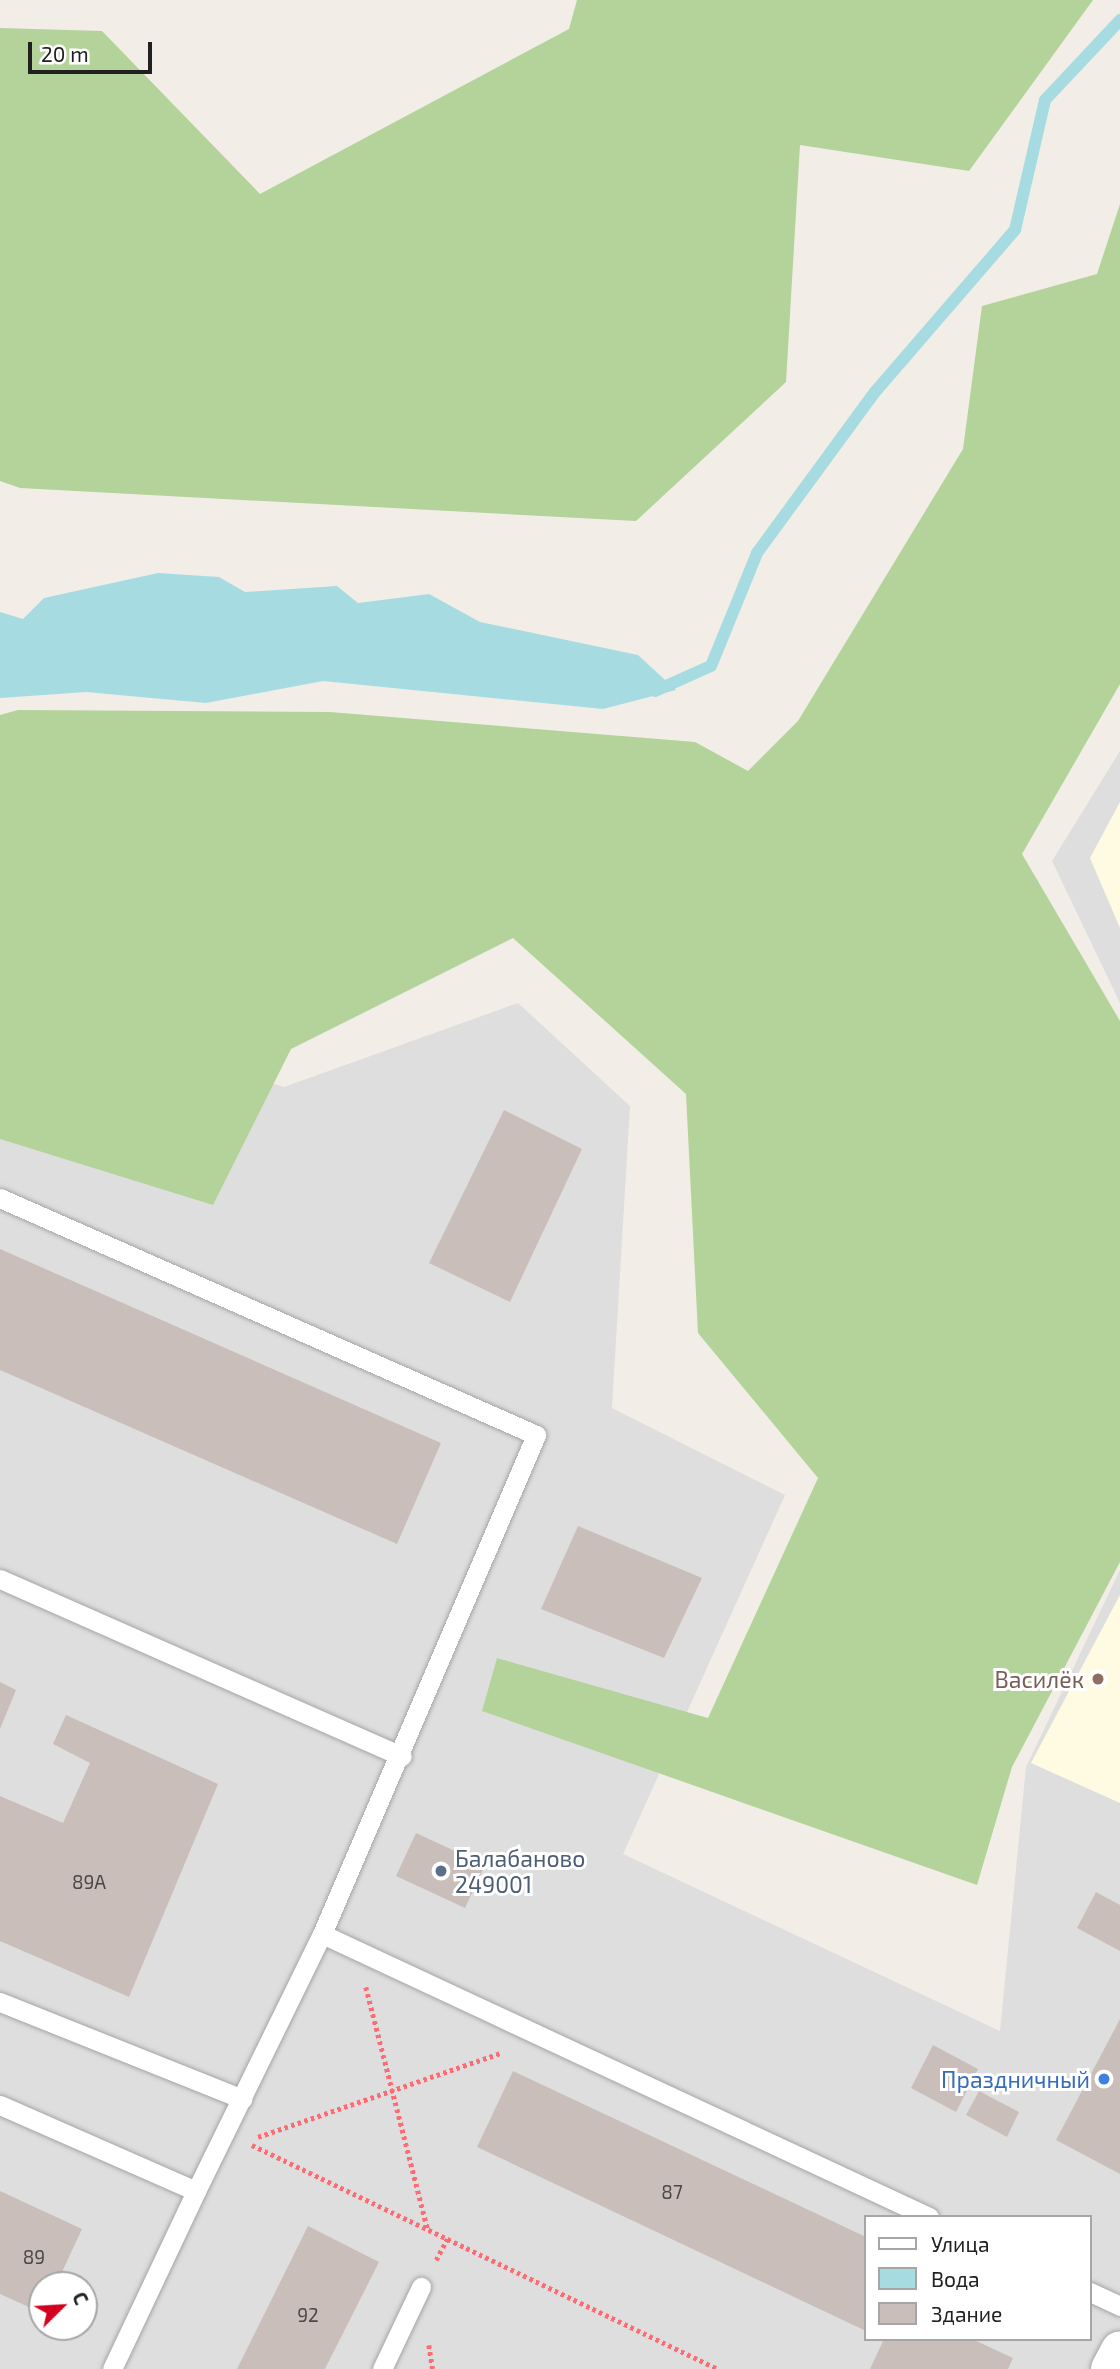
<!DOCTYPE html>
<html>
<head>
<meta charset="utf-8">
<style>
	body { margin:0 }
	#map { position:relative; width:1120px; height:2369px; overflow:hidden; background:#f2ede7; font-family:"Exo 2",sans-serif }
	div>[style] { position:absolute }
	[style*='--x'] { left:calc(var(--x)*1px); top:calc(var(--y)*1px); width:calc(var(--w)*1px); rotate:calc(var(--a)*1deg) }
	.residential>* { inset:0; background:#dfdede }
	.education>* { inset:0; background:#fffbe3 }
	.forest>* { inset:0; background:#b3d39a }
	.water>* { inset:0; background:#a6dce1 }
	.stream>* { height:12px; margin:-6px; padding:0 6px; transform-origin:6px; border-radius:6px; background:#a6dce1 }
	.building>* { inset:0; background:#cabeba }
	.path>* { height:4.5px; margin-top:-2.25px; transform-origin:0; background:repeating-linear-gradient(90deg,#ff6b71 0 3.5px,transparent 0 7px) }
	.roads { filter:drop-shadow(0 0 2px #a5a5a5) drop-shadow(0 0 2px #a5a5a5) }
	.lane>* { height:19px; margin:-9.5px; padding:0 9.5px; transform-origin:9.5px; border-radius:9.5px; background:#fff }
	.street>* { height:38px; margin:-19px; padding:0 19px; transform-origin:19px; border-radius:19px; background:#fff }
	.dots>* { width:19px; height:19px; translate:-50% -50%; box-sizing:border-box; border:4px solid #fff; border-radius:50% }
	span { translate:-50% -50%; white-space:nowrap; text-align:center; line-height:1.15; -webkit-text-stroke:6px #fff; paint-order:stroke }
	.number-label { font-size:19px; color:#4b4847 }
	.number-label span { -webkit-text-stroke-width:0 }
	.education-label { font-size:23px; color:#785e54 }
	.right { translate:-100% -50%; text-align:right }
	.service-label { font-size:23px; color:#4e5e75 }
	.left { translate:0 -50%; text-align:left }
	.shop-label { font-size:23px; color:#366cbe }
	.legend { position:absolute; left:864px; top:2215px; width:228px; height:126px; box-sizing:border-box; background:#fff; border:2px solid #a6a6a6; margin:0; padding:9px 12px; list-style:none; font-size:21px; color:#212121 }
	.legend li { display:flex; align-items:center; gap:14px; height:35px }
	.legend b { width:35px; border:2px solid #a6a6a6 }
	.north { position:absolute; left:28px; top:2271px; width:70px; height:70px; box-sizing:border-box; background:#fff; border:2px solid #a6a6a6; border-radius:50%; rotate:66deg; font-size:19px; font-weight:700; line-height:28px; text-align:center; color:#212121 }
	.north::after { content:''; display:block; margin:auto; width:24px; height:32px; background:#d2001e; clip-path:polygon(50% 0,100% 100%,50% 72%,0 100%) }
	.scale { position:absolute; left:28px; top:42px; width:124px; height:32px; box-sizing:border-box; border:4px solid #212121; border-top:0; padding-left:9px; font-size:21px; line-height:24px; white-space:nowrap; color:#212121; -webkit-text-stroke:5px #fff; paint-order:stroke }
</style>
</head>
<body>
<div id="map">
	<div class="residential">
		<i style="clip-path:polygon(1120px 751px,1120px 1003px,1052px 861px)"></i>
		<i style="clip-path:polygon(evenodd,0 994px,284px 1087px,518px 1003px,630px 1106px,612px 1408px,785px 1495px,623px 1854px,1000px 2031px,1026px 1767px,1120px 1570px,1120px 2369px,0 2369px,0 994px,866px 2217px,1090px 2217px,1090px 2339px,866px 2339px,866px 2217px,0 994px,42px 2285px,84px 2285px,84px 2327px,42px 2327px,42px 2285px)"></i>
	</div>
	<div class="education">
		<i style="clip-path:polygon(1120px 802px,1120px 928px,1090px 858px)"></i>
		<i style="clip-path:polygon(1120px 1595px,1120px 1803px,1031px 1763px)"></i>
	</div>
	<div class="forest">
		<i style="clip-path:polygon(577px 0,1093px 0,969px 171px,800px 145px,786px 382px,636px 521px,20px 488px,0 481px,0 28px,102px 31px,260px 194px,569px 29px)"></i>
		<i style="clip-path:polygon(1120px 204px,1120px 684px,1022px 854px,1120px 1021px,1120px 1562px,1012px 1767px,977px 1885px,482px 1711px,497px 1658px,708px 1718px,818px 1478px,698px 1333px,686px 1094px,513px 938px,291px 1049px,213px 1205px,0 1139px,0 715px,18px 710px,330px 712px,695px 742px,748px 771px,798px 721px,963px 449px,982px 306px,1097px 274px)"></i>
	</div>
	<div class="water">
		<i style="clip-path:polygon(158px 573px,219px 577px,245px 592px,337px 586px,358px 603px,429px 594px,480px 622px,638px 655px,676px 690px,603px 709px,323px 681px,206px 703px,86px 692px,0 698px,0 612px,23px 619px,44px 598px)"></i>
	</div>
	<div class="stream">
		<i style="--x:655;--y:691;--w:61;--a:-24.1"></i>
		<i style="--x:711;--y:666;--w:122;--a:-67.8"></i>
		<i style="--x:757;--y:553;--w:200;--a:-53.8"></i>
		<i style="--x:875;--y:392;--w:214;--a:-49.2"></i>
		<i style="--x:1015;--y:230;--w:133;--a:-77"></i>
		<i style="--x:1045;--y:100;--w:110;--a:-46.8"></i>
	</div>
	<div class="building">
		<i style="clip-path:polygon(504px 1110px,582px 1149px,510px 1302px,429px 1263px)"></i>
		<i style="clip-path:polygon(0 1249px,441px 1443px,397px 1544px,0 1370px)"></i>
		<i style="clip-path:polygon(578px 1526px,702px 1578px,664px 1658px,541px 1609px)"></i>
		<i style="clip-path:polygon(0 1682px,16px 1690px,0 1729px)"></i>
		<i style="clip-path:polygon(66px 1715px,218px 1784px,129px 1997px,0 1941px,0 1796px,63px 1823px,90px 1763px,53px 1744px)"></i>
		<i style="clip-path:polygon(416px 1833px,485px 1865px,465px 1908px,396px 1876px)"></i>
		<i style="clip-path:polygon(1096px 1892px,1120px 1905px,1120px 1951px,1077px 1928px)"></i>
		<i style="clip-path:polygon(1120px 2019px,1120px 2174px,1056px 2140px)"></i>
		<i style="clip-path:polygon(933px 2045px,978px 2069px,956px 2112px,911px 2088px)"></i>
		<i style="clip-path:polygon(513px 2071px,866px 2237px,866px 2331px,477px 2147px)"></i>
		<i style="clip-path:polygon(979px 2091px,1019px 2112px,1007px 2137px,966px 2115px)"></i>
		<i style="clip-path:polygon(0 2191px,82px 2229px,56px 2285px,42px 2285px,42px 2313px,0 2294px)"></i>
		<i style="clip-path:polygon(308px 2226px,379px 2262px,325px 2369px,237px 2369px)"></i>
		<i style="clip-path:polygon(884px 2339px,972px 2339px,1013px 2358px,1008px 2369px,870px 2369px)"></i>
	</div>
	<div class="path">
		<i style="--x:366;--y:1987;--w:251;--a:75.7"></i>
		<i style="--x:258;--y:2137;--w:257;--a:-19.1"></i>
		<i style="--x:252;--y:2145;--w:517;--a:25.67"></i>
		<i style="--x:436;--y:2260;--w:24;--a:-62"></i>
		<i style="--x:429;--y:2345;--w:24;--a:81"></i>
	</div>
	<div class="roads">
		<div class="lane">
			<i style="--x:0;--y:1198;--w:586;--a:23.85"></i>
			<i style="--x:536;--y:1435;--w:543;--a:113.21"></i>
			<i style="--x:0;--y:1579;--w:439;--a:23.8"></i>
			<i style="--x:0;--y:2002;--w:261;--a:21.8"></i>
			<i style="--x:0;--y:2105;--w:214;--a:23.7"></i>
			<i style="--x:196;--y:2191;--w:286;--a:-63.9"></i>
			<i style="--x:322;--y:1934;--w:670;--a:25"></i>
			<i style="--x:1090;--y:2292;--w:33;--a:25"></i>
			<i style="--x:112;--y:2369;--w:197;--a:-64.7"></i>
			<i style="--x:382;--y:2369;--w:91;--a:-64.6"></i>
		</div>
		<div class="street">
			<i style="--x:1110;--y:2369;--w:21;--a:-62"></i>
		</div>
	</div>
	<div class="dots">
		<i style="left:1098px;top:1679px;background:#8d6e63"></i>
		<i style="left:441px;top:1871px;background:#5c6f8a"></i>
		<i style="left:1104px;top:2079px;background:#3f7fe0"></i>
	</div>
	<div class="number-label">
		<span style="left:89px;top:1882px">89А</span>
		<span style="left:672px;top:2192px">87</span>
		<span style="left:34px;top:2257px">89</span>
		<span style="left:308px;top:2315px">92</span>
	</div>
	<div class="education-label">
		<span class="right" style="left:1084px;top:1679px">Василёк</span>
	</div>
	<div class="service-label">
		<span class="left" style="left:455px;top:1871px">Балабаново<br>249001</span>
	</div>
	<div class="shop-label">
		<span class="right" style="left:1090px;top:2079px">Праздничный</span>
	</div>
	<ul class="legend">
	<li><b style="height:9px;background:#fff"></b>Улица</li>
	<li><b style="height:19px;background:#a6dce1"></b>Вода</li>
	<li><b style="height:19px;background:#cabeba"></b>Здание</li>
	</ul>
	<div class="north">С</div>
	<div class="scale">20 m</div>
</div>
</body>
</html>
